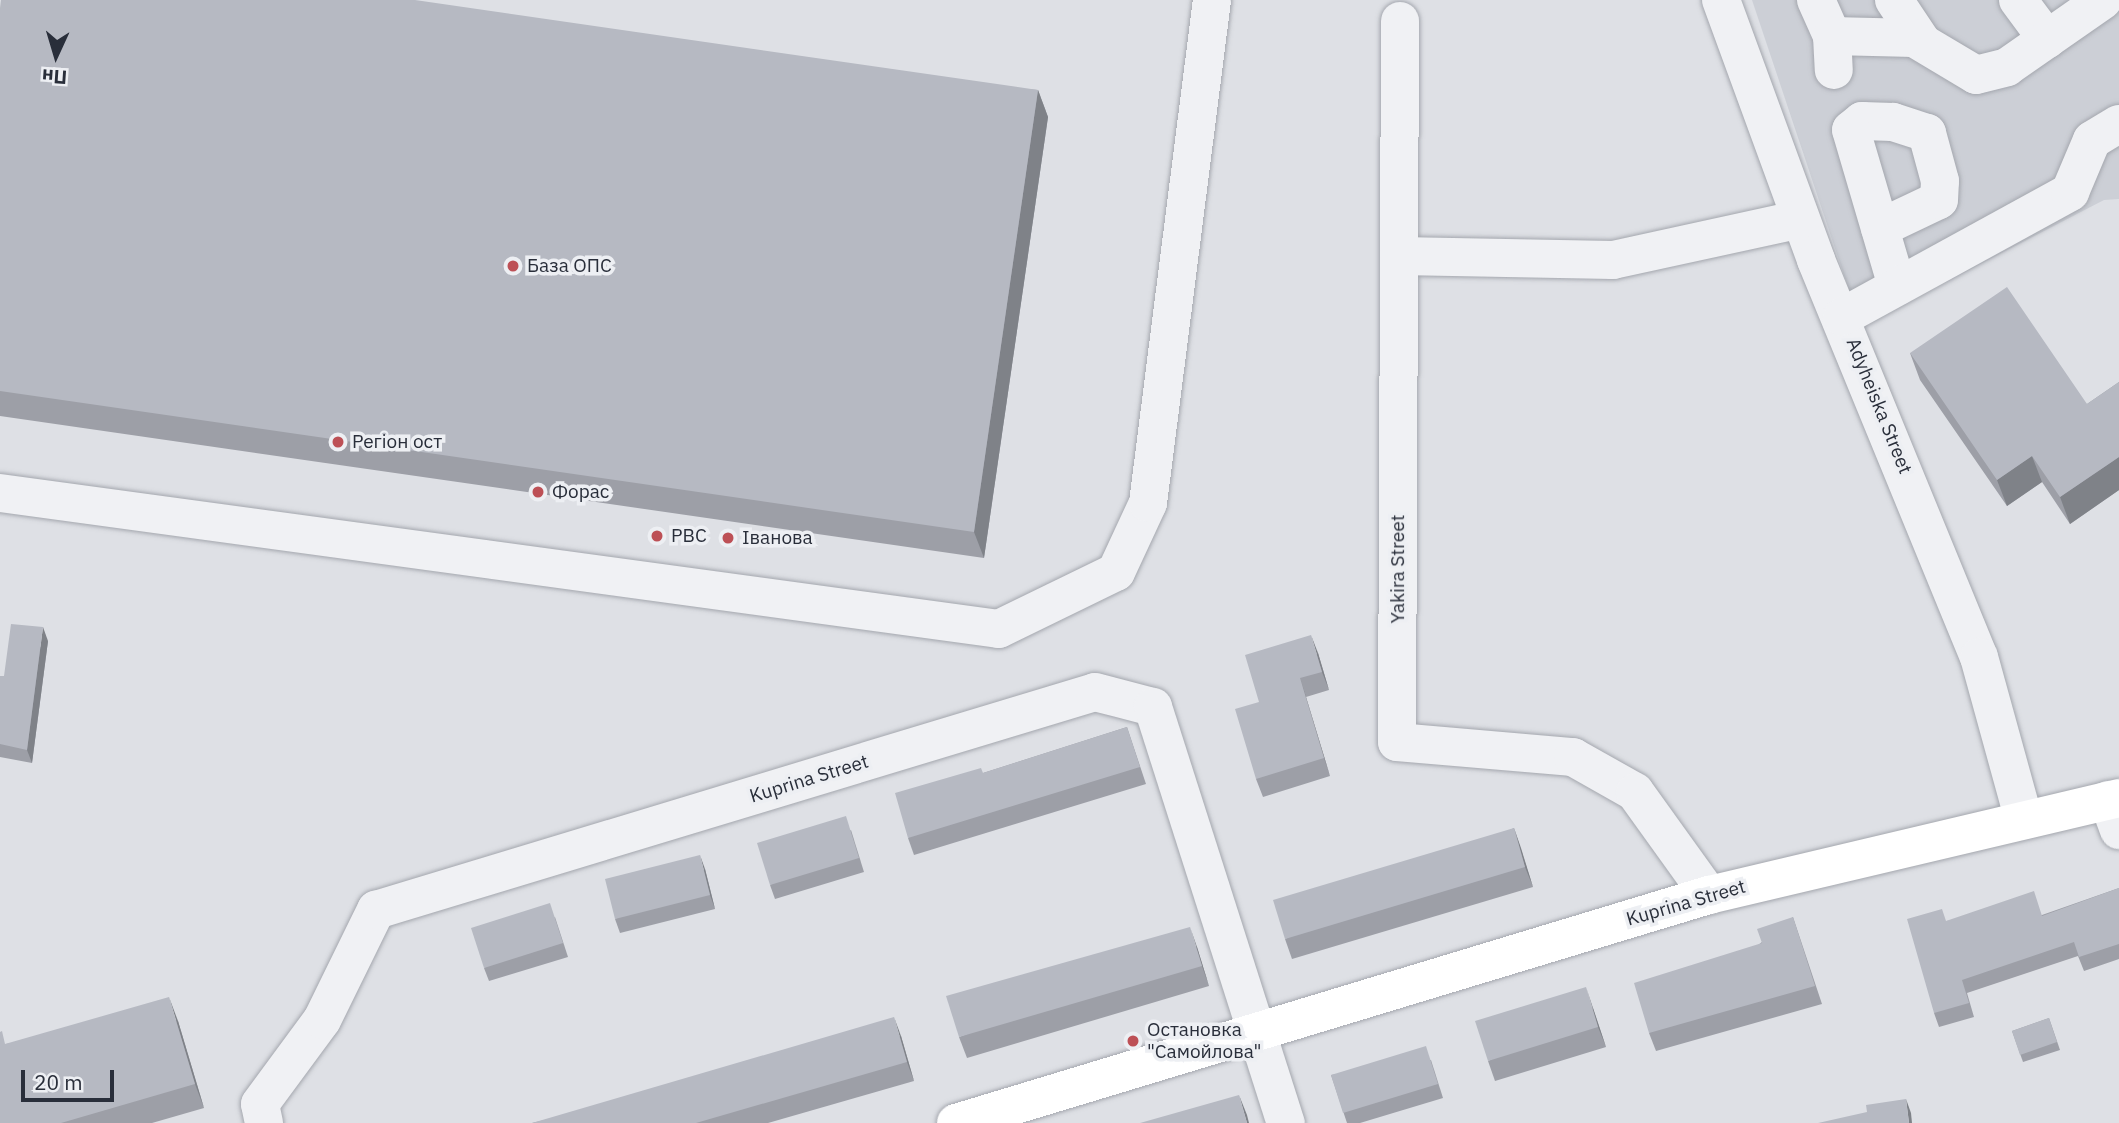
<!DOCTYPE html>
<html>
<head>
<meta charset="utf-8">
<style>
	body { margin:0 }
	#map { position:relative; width:2119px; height:1123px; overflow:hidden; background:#dee0e5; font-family:"IBM Plex Sans",sans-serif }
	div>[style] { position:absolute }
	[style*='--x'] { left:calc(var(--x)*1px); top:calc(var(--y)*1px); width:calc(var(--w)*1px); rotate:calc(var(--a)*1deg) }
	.built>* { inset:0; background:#cccfd6 }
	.roads { filter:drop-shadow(0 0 2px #a4a7ae) drop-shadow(0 0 2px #a4a7ae) }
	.minor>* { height:38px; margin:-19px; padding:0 19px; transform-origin:19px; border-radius:19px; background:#f0f1f4 }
	.major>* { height:38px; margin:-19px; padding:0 19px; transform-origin:19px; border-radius:19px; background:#fff }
	.wall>* { inset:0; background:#9d9fa7 }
	.shaded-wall>* { inset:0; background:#7f8288 }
	.building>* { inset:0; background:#b6b9c2 }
	.dots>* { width:19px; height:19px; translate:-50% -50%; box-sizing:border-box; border:4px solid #edeff3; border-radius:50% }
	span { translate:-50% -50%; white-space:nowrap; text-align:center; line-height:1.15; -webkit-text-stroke:7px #edeff3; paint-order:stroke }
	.poi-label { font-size:19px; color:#292e3a }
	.left { translate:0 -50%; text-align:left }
	.street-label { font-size:19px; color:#292e3a }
	.north { position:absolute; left:21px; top:21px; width:70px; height:70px; -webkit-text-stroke:5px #edeff3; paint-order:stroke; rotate:184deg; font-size:19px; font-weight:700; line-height:28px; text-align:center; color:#292e3a }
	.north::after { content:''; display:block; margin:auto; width:24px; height:32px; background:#292e3a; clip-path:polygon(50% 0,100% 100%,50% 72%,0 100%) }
	.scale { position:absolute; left:21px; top:1070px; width:93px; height:32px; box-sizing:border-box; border:4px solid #292e3a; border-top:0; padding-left:9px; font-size:21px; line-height:24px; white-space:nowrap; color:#292e3a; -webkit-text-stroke:5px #edeff3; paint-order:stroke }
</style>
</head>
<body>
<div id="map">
	<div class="built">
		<i style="clip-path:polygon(1752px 0,2119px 0,2119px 199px,2104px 200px,1861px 326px)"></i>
	</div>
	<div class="roads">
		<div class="minor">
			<i style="--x:1721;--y:0;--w:277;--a:69.9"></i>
			<i style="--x:1816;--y:260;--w:429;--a:67.7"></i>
			<i style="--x:1979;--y:657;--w:166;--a:74.6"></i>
			<i style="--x:1816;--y:0;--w:39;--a:66"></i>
			<i style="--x:1832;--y:36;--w:34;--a:87"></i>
			<i style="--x:1894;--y:0;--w:50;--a:56.3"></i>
			<i style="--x:2018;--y:0;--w:49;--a:53.4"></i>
			<i style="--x:1400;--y:21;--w:721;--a:90.24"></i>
			<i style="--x:1397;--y:742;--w:177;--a:4.9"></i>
			<i style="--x:1573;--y:757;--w:71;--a:29.4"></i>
			<i style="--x:1635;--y:792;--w:127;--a:54.3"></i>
			<i style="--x:1832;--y:36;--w:82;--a:1.4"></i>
			<i style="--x:1914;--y:38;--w:72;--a:30.8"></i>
			<i style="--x:1976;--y:75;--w:32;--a:-14"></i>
			<i style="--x:2007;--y:67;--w:117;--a:-34.9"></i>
			<i style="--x:1880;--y:228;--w:65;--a:-25.4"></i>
			<i style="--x:1939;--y:200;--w:19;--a:-87"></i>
			<i style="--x:1940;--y:181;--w:50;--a:-105.2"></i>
			<i style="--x:1927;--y:133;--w:36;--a:-162"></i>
			<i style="--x:1893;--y:122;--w:31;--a:-178"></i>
			<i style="--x:1862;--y:121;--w:14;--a:141"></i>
			<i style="--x:1851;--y:130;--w:163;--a:73.6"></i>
			<i style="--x:1399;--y:256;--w:214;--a:1.1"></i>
			<i style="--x:1613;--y:260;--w:192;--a:-12.3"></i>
			<i style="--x:1842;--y:317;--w:260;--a:-28.7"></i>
			<i style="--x:2070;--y:192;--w:56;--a:-67.1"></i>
			<i style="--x:2092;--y:140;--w:31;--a:-31"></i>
			<i style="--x:0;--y:493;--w:1008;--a:7.75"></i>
			<i style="--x:999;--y:629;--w:130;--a:-26"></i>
			<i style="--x:1116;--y:572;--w:76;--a:-65.1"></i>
			<i style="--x:1148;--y:503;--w:507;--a:-82.75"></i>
			<i style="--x:2108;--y:800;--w:32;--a:70"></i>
			<i style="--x:264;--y:1123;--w:19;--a:-102"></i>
			<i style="--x:260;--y:1104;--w:104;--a:-53.6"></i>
			<i style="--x:322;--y:1020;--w:123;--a:-63.9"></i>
			<i style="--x:376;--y:910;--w:751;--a:-16.87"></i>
			<i style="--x:1095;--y:692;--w:60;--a:14.5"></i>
			<i style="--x:1153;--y:707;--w:437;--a:72.3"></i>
		</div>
		<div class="major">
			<i style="--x:956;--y:1123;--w:787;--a:-16.85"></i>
			<i style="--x:1709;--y:895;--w:421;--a:-13.3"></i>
		</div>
	</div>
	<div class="wall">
		<i style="clip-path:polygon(0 8px,1038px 90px,1048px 117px,984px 558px,0 416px)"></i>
		<i style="clip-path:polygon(1910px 353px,2087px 404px,2119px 382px,2119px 490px,2070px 524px,2042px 482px,2007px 506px,1920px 380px)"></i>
		<i style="clip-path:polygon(48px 641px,32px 763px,0 757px,0 676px,4px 676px)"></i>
		<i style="clip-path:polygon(1318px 653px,1329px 690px,1306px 697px,1330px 776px,1263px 797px,1256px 779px,1259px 702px)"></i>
		<i style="clip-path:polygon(1127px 727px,1146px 784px,914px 855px,908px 838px,983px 773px)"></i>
		<i style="clip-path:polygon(1514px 828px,1533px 887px,1292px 959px,1285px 939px)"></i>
		<i style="clip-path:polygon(851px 830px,864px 872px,775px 899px,770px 885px)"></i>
		<i style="clip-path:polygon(705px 869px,715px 909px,620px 933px,615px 919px)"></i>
		<i style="clip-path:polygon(2119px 888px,2119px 959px,2084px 971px,2078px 956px,1967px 993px,1974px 1017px,1939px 1027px,1934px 1013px,1946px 921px,2042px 915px)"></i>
		<i style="clip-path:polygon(555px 917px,568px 957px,489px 981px,484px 968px)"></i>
		<i style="clip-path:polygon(1793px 917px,1822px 1004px,1656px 1051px,1649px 1033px)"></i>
		<i style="clip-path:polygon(1197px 947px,1209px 986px,967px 1058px,959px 1037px)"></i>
		<i style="clip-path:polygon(1593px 1008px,1606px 1047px,1495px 1081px,1488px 1061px)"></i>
		<i style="clip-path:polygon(2049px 1018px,2060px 1050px,2023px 1062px,2012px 1031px)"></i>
		<i style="clip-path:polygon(178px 1021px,204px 1108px,152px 1123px,0 1123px,6px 1044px)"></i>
		<i style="clip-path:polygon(901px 1036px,914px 1081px,768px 1123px,532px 1123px)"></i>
		<i style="clip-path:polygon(1431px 1060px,1443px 1098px,1360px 1123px,1347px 1123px,1331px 1075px)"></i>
	</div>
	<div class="shaded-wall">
		<i style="clip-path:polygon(1038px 90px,1048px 117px,984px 558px,974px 532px)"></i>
		<i style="clip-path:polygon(2032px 456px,2042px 482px,2007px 506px,1997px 480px)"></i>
		<i style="clip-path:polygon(2119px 457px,2119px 490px,2070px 524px,2060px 497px)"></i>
		<i style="clip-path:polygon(43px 627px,48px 641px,32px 763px,27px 750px)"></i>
		<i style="clip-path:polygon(1311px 635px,1318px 653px,1329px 690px,1322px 672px)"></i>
		<i style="clip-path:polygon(1300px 678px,1306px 697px,1330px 776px,1324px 758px)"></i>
		<i style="clip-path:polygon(1514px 828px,1521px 848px,1533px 887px,1525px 867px)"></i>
		<i style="clip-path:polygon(700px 855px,705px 869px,715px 909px,710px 895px)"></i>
		<i style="clip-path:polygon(1190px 927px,1197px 947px,1209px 986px,1202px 966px)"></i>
		<i style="clip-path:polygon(1586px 987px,1606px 1047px,1598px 1027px)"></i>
		<i style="clip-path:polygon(169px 997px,178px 1021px,204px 1108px,195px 1084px)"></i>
		<i style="clip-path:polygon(894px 1017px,901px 1036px,914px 1081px,907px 1062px)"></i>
		<i style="clip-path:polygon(1239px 1095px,1247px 1115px,1249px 1123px,1247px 1123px)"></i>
		<i style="clip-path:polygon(1906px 1099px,1911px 1113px,1912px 1123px,1909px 1123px)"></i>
	</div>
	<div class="building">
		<i style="clip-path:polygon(1px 0,415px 0,1038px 90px,974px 532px,0 391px,0 8px)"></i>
		<i style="clip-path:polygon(2007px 287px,2087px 404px,2119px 382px,2119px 457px,2060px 497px,2032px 456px,1997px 480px,1910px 353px)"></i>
		<i style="clip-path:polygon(11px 624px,43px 627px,27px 750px,0 744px,0 676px,4px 676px)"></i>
		<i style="clip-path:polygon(1311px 635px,1322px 672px,1300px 678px,1324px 758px,1256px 779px,1235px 709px,1259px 702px,1245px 655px)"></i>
		<i style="clip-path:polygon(1127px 727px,1140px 767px,908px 838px,895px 793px,981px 768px,983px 773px)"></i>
		<i style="clip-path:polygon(846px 816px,859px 858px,770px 885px,757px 843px)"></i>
		<i style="clip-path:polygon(1514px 828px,1525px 867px,1285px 939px,1273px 900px)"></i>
		<i style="clip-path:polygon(700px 855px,710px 895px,615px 919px,605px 879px)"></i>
		<i style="clip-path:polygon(2119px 888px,2119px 944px,2079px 957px,2074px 942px,1962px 980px,1969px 1003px,1934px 1013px,1907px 919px,1942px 909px,1946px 921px,2034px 891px,2042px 916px)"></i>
		<i style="clip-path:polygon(550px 903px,563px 943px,484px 968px,471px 928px)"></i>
		<i style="clip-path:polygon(1793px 917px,1815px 986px,1649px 1033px,1634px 983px,1762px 943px,1757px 929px)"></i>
		<i style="clip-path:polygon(1190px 927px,1202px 966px,959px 1037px,946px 996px)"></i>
		<i style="clip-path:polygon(1586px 987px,1598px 1027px,1488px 1061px,1475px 1021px)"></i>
		<i style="clip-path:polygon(169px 997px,195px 1084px,61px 1123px,0 1123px,0 1032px,2px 1031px,5px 1044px)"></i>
		<i style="clip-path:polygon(894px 1017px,907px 1062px,696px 1123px,532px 1123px)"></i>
		<i style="clip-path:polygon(2049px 1018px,2057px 1042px,2020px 1055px,2012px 1031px)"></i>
		<i style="clip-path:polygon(1426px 1046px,1438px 1084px,1343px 1113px,1331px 1075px)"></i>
		<i style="clip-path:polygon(1239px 1095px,1247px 1123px,1140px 1123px)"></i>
		<i style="clip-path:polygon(1906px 1099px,1909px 1123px,1818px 1123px,1867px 1112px,1866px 1105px)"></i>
	</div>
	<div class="dots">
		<i style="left:513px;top:266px;background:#bd5056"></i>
		<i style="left:338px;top:442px;background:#bd5056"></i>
		<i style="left:538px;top:492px;background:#bd5056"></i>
		<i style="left:657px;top:536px;background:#bd5056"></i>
		<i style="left:728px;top:538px;background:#bd5056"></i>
		<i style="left:1133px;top:1041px;background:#bd5056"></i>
	</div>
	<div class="poi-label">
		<span class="left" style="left:527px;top:266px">База ОПС</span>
		<span class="left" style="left:352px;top:442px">Регіон ост</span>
		<span class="left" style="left:552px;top:492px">Форас</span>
		<span class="left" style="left:671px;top:536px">РВС</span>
		<span class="left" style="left:742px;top:538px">Іванова</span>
		<span class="left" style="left:1147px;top:1041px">Остановка<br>"Самойлова"</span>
	</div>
	<div class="street-label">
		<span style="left:1879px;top:406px;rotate:68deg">Adyheiska Street</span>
		<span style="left:1398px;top:569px;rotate:-90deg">Yakira Street</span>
		<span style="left:809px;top:779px;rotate:-17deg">Kuprina Street</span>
		<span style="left:1686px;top:903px;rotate:-16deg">Kuprina Street</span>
	</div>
	<div class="north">Пн</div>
	<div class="scale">20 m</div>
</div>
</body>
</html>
